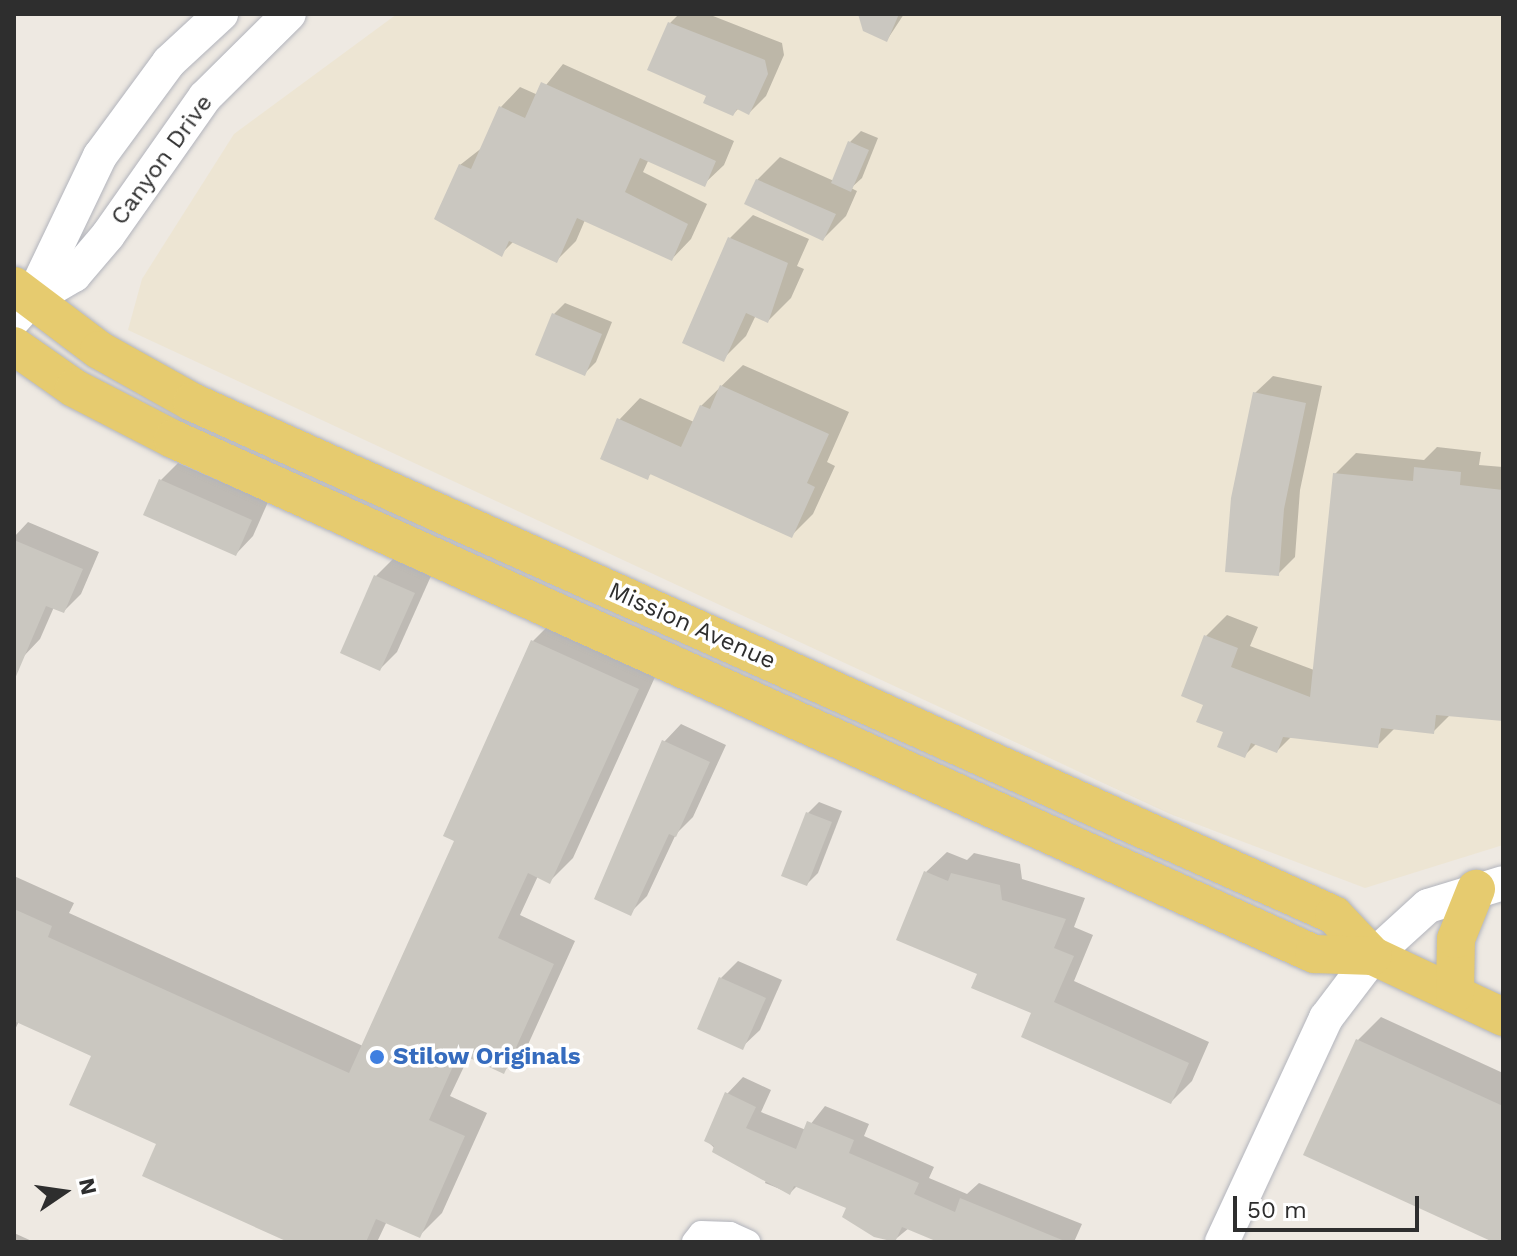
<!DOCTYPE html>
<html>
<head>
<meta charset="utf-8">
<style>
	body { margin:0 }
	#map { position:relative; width:1517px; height:1256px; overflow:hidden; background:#eee9e2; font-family:"Work Sans",sans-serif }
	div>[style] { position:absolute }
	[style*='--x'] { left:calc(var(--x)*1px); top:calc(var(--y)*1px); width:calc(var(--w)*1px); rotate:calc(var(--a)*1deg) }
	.education>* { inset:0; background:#ede5d3 }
	.shadow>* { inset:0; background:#0003 }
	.building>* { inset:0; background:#cac7c0 }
	.roads { filter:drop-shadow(0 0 2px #b2b4bc) drop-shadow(0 0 2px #b2b4bc) }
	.street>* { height:24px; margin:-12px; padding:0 12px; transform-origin:12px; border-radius:12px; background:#fff }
	.secondary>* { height:34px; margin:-17px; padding:0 17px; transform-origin:17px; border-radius:17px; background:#fff }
	.primary>* { height:38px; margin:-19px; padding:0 19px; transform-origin:19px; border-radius:19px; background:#e6cb6f }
	.dots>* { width:22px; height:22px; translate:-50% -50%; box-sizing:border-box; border:4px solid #fff; border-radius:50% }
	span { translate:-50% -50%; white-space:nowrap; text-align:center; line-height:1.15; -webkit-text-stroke:7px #fff; paint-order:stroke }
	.street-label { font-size:24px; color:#2e2e2e }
	.shop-label { font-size:24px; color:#366cbe; font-weight:700 }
	.left { translate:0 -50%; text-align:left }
	.frame { position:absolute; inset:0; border:16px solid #2e2e2e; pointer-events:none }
	.north { position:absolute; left:24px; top:1152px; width:80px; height:80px; -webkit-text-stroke:6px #fff; paint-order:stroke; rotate:77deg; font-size:22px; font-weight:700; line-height:32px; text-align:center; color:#2e2e2e }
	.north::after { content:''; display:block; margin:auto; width:28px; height:36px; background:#2e2e2e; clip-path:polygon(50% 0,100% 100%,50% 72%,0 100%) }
	.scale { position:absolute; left:1233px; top:1196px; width:186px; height:36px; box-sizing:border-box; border:4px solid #2e2e2e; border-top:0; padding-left:10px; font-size:24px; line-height:28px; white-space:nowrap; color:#2e2e2e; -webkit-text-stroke:6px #fff; paint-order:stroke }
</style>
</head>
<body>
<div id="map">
	<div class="education">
		<i style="clip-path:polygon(397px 14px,1503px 14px,1503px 845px,1365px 888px,1170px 814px,128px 330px,142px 279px,234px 134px)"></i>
	</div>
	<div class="shadow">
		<i style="clip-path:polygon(679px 14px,708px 14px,782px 43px,784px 55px,766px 96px,749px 113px,739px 108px,733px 114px,709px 95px,670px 23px)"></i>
		<i style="clip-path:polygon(861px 14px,904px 14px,887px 40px)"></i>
		<i style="clip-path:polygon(563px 64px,734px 141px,724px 165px,704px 184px,649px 159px,643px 172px,707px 204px,691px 239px,672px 259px,585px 220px,576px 241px,556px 261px,514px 241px,501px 254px,460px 165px,483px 147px,501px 107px,520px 87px,538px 95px)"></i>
		<i style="clip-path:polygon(861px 131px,878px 138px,862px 178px,851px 188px,857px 191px,846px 216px,823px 239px,757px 180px,780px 157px,834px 181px,850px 142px)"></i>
		<i style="clip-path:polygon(753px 215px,809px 239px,797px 266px,804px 269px,791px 298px,768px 321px,756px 315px,746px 336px,723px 359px,730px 238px)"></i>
		<i style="clip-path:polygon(565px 303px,612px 322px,596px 362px,584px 374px,554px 314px)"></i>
		<i style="clip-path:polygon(743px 365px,849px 412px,827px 462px,835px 466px,813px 514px,792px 535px,652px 473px,647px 477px,619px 420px,640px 398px,694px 422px,701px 406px)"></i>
		<i style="clip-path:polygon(1273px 376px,1322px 386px,1300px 490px,1295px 557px,1278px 574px,1255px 393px)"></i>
		<i style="clip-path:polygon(1437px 447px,1481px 452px,1479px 465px,1503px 467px,1503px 719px,1451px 714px,1433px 732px,1396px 727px,1377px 746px,1292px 736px,1277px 751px,1257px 743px,1245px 755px,1206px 704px,1206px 636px,1227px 615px,1258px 627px,1250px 646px,1314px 670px,1335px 474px,1356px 453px,1424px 460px)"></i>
		<i style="clip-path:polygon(178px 463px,268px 502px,253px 536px,236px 554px,146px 514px,161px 480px)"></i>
		<i style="clip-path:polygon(28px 522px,99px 552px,81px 594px,64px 611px,54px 607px,40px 639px,23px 657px,14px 653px,14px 537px)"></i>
		<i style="clip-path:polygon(393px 559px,431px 576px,397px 652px,380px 669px,376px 576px)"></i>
		<i style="clip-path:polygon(556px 618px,660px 666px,573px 858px,550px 881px,538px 876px,520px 915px,575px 941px,526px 1049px,503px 1072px,469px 1056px,450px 1096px,487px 1113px,442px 1213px,419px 1236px,387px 1221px,377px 1242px,293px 1242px,158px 1143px,94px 1055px,19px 1021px,14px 1032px,14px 876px,74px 903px,69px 913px,363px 1046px,457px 840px,533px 641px)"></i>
		<i style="clip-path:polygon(681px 724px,726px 745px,693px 817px,676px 834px,647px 896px,630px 913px,664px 742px)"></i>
		<i style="clip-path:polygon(819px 802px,842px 811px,818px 873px,807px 884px,808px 813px)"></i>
		<i style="clip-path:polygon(947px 852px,967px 860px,974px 853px,1020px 864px,1022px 879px,1085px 898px,1074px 927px,1093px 935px,1074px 981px,1209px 1042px,1192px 1081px,1171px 1102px,979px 973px,926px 872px)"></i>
		<i style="clip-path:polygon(738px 961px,782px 980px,760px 1030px,742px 1047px,721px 978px)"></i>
		<i style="clip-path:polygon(1381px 1017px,1503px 1073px,1503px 1242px,1305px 1154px,1358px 1040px)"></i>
		<i style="clip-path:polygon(743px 1077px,771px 1090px,761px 1112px,806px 1130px,825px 1106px,869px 1124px,864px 1136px,934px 1167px,929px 1178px,967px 1194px,979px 1183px,1082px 1224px,1074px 1242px,943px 1242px,909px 1228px,892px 1242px,844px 1216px,848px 1207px,798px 1185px,790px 1193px,765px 1183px,767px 1177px,726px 1159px,706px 1140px,727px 1094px)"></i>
		<i style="clip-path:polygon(14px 1233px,34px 1242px,14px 1242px)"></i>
	</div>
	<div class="building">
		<i style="clip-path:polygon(858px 14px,899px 14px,887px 42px,863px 31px)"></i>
		<i style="clip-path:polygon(668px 22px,765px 60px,768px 74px,749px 115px,737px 109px,733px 116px,703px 103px,706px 96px,647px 70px)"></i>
		<i style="clip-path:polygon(541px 82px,716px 161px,705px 187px,640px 158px,625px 192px,688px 224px,672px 261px,577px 218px,557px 263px,509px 241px,502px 257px,434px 219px,459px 164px,471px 169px,499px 106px,525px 118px)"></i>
		<i style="clip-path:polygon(848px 141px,869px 150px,851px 192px,831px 183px)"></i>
		<i style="clip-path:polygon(756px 179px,836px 214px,823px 241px,744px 204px)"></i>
		<i style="clip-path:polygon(728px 237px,788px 263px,768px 323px,746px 313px,724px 362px,682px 343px)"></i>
		<i style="clip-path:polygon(552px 313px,602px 334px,585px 376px,535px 355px)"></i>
		<i style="clip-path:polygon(720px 385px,829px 434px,807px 483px,815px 487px,792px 538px,650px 474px,648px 480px,600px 459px,617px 418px,681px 447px,700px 405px,710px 409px)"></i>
		<i style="clip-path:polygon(1253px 392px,1306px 403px,1284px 509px,1279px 576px,1225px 572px,1231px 498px)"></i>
		<i style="clip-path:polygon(1414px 467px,1461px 472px,1460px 485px,1503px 490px,1503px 721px,1436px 715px,1434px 734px,1381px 728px,1378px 748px,1283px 737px,1277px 753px,1251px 743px,1245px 758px,1217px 747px,1223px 732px,1196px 722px,1203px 705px,1181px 696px,1204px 635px,1238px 648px,1231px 667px,1310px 697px,1333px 473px,1413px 481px)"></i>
		<i style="clip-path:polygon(159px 479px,252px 520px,236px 556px,143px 515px)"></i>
		<i style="clip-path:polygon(14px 540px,83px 569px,64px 613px,46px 606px,14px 681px)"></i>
		<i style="clip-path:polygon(374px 575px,415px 593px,380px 671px,340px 653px)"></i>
		<i style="clip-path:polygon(531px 640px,639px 689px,550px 884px,528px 873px,498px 938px,554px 964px,504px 1074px,459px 1053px,429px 1120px,465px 1136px,420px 1238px,376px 1219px,366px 1242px,288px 1242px,142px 1176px,156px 1144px,69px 1105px,91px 1056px,14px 1021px,14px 909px,52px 926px,48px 937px,349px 1073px,454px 841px,443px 836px)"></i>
		<i style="clip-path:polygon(662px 740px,710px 762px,676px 837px,669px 834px,631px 916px,594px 899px)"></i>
		<i style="clip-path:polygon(806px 812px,832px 822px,807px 886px,781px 876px)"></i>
		<i style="clip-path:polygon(924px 871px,948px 881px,951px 873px,1000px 885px,1002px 900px,1066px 919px,1054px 948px,1074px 956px,1054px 1002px,1189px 1063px,1171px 1104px,1021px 1037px,1031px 1013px,971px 988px,977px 974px,896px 940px)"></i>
		<i style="clip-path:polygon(719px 977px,766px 998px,743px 1050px,697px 1029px)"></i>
		<i style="clip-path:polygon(1356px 1039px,1503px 1106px,1503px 1242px,1493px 1242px,1303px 1155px)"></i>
		<i style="clip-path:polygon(725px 1092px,756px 1107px,746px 1128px,796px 1149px,807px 1121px,854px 1140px,849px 1153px,919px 1183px,914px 1194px,955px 1212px,960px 1198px,1067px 1242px,938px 1242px,902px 1227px,895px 1242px,874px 1237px,842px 1217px,846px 1208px,794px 1186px,790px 1195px,712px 1152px,714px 1146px,704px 1141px)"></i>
	</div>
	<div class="roads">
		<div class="street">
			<i style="--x:694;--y:1242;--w:11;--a:-52"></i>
			<i style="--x:701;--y:1233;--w:29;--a:2"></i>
			<i style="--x:730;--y:1234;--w:20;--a:24"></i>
		</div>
		<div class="secondary">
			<i style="--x:31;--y:300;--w:160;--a:-64.4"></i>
			<i style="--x:100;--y:156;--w:117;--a:-53.7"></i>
			<i style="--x:169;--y:62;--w:71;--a:-42.7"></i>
			<i style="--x:14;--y:319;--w:25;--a:-48"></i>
			<i style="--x:31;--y:300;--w:50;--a:-30.2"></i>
			<i style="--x:74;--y:275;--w:52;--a:-49.6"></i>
			<i style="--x:108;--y:235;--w:169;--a:-54.9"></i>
			<i style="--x:205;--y:97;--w:118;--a:-44.7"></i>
			<i style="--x:1222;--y:1242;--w:247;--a:-65.1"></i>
			<i style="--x:1326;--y:1018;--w:78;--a:-52.8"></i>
			<i style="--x:1373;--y:956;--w:74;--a:-42.3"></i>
			<i style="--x:1428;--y:906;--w:78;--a:-17"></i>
		</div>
		<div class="primary">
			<i style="--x:14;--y:286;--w:106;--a:37"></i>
			<i style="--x:99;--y:350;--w:107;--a:29.2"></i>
			<i style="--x:192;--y:402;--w:1252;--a:24.19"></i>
			<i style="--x:1334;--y:915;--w:57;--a:46.4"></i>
			<i style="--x:1373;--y:956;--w:144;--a:25.1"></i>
			<i style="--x:14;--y:346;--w:73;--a:35"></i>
			<i style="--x:74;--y:388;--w:111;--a:27.3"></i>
			<i style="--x:173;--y:439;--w:1252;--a:24.29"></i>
			<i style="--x:1314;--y:954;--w:59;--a:1.9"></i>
			<i style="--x:1455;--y:994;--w:55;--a:-89"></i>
			<i style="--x:1456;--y:939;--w:54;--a:-68.2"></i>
		</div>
	</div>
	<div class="dots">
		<i style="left:377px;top:1057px;background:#3f7fe0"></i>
	</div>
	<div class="street-label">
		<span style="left:162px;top:160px;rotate:-54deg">Canyon Drive</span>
		<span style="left:692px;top:626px;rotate:24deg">Mission Avenue</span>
	</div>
	<div class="shop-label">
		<span class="left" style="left:393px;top:1057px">Stilow Originals</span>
	</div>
	<div class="frame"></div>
	<div class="north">N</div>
	<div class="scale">50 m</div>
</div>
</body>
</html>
